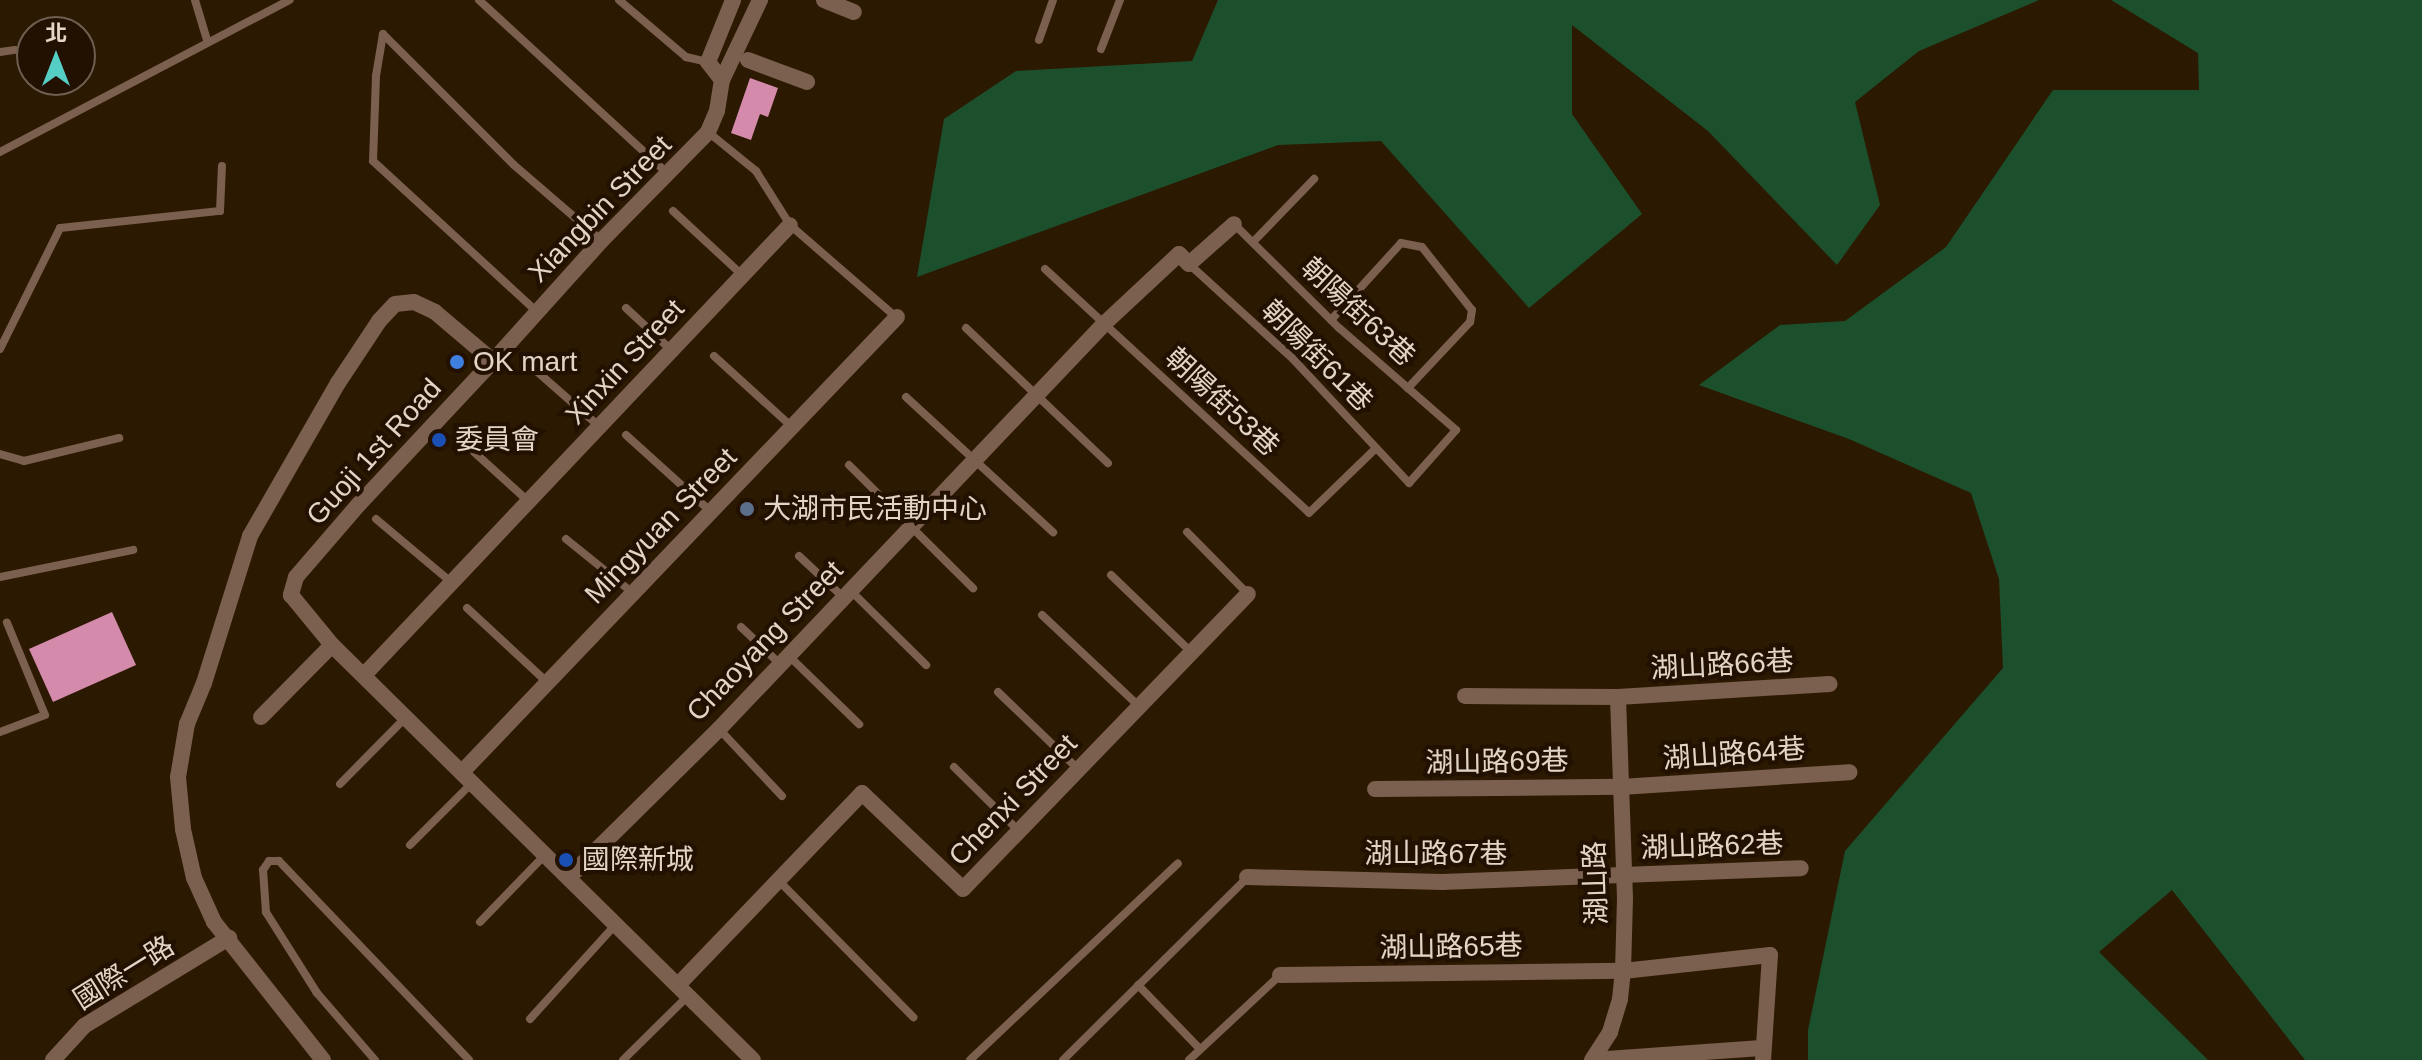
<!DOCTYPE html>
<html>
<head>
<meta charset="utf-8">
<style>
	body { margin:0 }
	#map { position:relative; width:2422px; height:1060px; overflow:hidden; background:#2c1901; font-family:Arial,"Noto Sans TC",sans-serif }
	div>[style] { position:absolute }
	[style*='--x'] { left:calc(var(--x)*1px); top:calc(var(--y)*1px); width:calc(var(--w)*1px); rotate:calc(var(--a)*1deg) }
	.green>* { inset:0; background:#1c502d }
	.building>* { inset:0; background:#d38aab }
	.lane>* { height:8px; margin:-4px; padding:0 4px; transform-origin:4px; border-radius:4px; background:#7b5f4f }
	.street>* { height:16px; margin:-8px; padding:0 8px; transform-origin:8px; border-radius:8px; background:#7b5f4f }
	.dots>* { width:22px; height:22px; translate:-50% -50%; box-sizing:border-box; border:4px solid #221000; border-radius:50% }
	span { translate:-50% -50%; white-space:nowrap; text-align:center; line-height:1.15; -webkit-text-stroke:8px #221000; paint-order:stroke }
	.street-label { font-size:28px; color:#e2d5c7 }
	.poi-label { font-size:28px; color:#e2d5c7 }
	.left { translate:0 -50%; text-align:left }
	.north { position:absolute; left:16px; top:16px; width:80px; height:80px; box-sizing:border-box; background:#221000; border:2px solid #6f5f50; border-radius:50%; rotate:0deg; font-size:22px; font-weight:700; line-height:32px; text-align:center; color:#e2d5c7 }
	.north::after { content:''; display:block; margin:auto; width:28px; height:36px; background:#55cec6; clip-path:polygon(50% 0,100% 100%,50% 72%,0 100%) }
</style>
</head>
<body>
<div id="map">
	<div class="green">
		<i style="clip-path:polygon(1218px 0,2039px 0,1919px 51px,1855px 102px,1880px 205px,1837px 265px,1708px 131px,1572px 25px,1572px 114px,1642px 214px,1529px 308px,1381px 141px,1278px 145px,917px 277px,944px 119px,1016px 71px,1192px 61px)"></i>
		<i style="clip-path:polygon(2111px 0,2422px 0,2422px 1060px,2305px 1060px,2172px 890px,2099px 952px,2208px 1060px,1808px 1060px,1808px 1030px,1845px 851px,2003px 668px,1999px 579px,1971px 493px,1849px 439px,1699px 385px,1780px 325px,1845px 321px,1946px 247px,2053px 90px,2199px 90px,2198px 53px)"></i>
	</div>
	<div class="building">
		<i style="clip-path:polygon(750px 78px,778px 88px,768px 117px,760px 114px,751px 140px,731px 133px)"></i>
		<i style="clip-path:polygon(112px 612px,136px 665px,53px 702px,29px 649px)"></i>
	</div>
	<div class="lane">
		<i style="--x:195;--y:0;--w:42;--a:73.3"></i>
		<i style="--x:479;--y:0;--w:257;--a:42.6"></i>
		<i style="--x:619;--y:0;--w:88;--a:40.4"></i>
		<i style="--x:686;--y:57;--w:23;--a:13"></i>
		<i style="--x:383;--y:34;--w:43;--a:99.5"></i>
		<i style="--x:376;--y:76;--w:85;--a:92"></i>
		<i style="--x:373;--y:161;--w:223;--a:42.6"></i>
		<i style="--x:383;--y:34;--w:185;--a:45"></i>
		<i style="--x:514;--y:165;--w:115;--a:40.8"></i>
		<i style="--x:1039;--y:40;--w:42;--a:-70.7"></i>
		<i style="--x:1101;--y:49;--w:53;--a:-68.8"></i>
		<i style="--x:0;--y:52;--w:15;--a:-8"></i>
		<i style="--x:708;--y:132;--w:62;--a:39.1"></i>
		<i style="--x:756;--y:171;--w:64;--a:57.8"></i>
		<i style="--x:790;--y:225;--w:140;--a:41"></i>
		<i style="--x:0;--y:152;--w:327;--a:-27.7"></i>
		<i style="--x:673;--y:211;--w:94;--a:42.8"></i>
		<i style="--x:1253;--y:242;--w:88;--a:-45.9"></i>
		<i style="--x:1189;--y:264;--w:141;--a:42.4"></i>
		<i style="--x:1293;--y:359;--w:170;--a:46.9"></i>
		<i style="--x:1409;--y:483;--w:71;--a:-48.4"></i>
		<i style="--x:1456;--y:430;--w:155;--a:-138.9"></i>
		<i style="--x:1339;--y:328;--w:148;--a:-135.3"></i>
		<i style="--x:1045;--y:269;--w:359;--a:42.7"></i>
		<i style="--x:1309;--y:513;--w:93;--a:-44.1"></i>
		<i style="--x:626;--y:308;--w:62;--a:43"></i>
		<i style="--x:1331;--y:320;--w:104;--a:-47.7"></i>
		<i style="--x:1401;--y:243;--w:21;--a:11"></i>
		<i style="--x:1422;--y:247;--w:80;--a:51.6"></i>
		<i style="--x:1472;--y:310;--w:12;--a:99"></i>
		<i style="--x:1470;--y:322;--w:91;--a:133.2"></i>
		<i style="--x:966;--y:328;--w:196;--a:43.6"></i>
		<i style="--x:0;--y:349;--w:135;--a:-63.6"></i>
		<i style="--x:60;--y:228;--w:161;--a:-6.1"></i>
		<i style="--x:220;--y:211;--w:45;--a:-87.5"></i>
		<i style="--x:714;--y:356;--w:105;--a:42.3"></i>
		<i style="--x:525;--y:361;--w:98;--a:41.3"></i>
		<i style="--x:906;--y:397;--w:200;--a:42.6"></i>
		<i style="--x:626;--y:435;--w:113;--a:42.1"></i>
		<i style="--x:474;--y:452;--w:73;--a:42.2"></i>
		<i style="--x:0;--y:454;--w:25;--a:16"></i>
		<i style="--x:24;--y:461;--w:98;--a:-13.6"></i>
		<i style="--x:849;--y:465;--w:175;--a:44.8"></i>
		<i style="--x:376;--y:519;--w:98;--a:40"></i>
		<i style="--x:1187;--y:532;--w:87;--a:45.5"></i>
		<i style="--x:566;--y:539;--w:86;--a:38.9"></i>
		<i style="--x:799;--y:556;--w:60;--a:43"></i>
		<i style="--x:1111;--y:575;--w:111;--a:43.9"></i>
		<i style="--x:0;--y:577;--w:136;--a:-11.5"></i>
		<i style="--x:850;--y:590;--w:107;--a:44.6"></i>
		<i style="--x:467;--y:608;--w:110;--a:42.8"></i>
		<i style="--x:1042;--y:615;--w:133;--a:43.2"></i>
		<i style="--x:741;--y:627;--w:54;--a:43.5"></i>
		<i style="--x:789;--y:656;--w:98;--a:44.2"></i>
		<i style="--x:998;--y:692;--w:111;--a:43.9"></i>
		<i style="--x:719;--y:729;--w:92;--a:46.8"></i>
		<i style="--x:0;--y:732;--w:48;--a:-20.7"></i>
		<i style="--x:45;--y:715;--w:100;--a:-112.4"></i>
		<i style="--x:954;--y:767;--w:91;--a:44.6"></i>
		<i style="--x:340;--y:784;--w:94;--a:-45.4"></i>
		<i style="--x:410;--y:845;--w:88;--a:-45"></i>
		<i style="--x:780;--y:882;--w:190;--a:45.4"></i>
		<i style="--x:480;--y:922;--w:95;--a:-45.9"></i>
		<i style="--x:1138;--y:985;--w:89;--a:45.9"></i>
		<i style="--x:530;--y:1019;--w:128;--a:-47.8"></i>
		<i style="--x:375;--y:1060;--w:89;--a:-130.9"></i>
		<i style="--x:317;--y:993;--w:96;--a:-122.2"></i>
		<i style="--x:266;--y:912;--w:42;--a:-94.1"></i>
		<i style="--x:263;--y:870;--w:11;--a:-56"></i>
		<i style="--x:269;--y:861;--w:10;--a:0"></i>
		<i style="--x:279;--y:861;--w:275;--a:46.3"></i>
		<i style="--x:623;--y:1060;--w:91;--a:-44.6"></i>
		<i style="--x:970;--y:1060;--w:286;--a:-43.4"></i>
		<i style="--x:1063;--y:1060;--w:259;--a:-44.7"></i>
		<i style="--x:1189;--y:1060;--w:125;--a:-43"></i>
	</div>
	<div class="street">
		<i style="--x:824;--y:0;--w:32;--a:22"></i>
		<i style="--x:748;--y:60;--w:63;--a:20.4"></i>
		<i style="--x:722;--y:80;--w:89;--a:-64.6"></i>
		<i style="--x:493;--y:361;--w:163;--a:-48"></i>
		<i style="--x:602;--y:240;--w:151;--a:-45.5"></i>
		<i style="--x:708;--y:132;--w:23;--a:-67"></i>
		<i style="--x:717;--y:111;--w:31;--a:-81"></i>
		<i style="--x:722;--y:80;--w:23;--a:-128"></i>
		<i style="--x:708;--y:62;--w:67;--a:-68"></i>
		<i style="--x:365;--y:674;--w:618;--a:-46.57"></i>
		<i style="--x:1465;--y:696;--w:153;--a:0.4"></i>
		<i style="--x:1618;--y:697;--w:212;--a:-3.5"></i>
		<i style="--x:261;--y:717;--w:101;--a:-45.4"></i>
		<i style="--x:463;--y:771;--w:628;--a:-46.29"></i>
		<i style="--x:1375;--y:789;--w:246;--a:-0.5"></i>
		<i style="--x:1621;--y:787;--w:229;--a:-3.7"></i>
		<i style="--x:570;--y:876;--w:209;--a:-44.6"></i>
		<i style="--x:719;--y:729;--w:560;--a:-46.45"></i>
		<i style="--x:1105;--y:323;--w:101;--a:-43"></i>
		<i style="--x:1179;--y:254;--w:14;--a:45"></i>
		<i style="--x:1189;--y:264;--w:60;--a:-41.6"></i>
		<i style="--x:1247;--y:877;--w:195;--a:1.5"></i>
		<i style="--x:1442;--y:882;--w:359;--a:-2.2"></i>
		<i style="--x:1280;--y:975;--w:343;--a:-0.7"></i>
		<i style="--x:1623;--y:971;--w:148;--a:-6.2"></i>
		<i style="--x:1770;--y:955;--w:105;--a:93.8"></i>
		<i style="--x:678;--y:985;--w:266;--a:-46.2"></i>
		<i style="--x:862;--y:793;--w:139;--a:43.5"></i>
		<i style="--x:963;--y:889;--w:410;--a:-46"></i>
		<i style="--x:53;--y:1060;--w:46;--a:-47.6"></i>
		<i style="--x:84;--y:1026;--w:170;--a:-31.3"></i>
		<i style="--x:323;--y:1060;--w:176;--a:-128.3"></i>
		<i style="--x:214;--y:922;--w:48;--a:-114.4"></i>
		<i style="--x:194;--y:878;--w:50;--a:-102.7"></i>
		<i style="--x:183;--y:829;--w:52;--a:-95.5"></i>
		<i style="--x:178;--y:777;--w:54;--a:-80.4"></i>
		<i style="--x:187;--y:724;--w:44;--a:-67.5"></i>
		<i style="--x:204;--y:683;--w:154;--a:-72.6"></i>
		<i style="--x:250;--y:536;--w:177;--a:-60.1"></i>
		<i style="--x:338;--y:383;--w:74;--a:-56.5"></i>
		<i style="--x:379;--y:321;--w:23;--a:-47"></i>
		<i style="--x:395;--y:304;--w:19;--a:-6"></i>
		<i style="--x:414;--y:302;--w:23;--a:25"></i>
		<i style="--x:435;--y:312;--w:76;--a:40.2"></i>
		<i style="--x:493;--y:361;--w:196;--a:133.1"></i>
		<i style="--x:359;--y:504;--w:96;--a:130.8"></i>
		<i style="--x:296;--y:577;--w:19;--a:106"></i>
		<i style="--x:291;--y:595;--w:65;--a:50.6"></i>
		<i style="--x:332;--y:645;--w:591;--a:44.59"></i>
		<i style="--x:1592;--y:1060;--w:33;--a:-57"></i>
		<i style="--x:1610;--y:1032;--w:34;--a:-73"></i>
		<i style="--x:1620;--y:999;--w:28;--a:-84"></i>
		<i style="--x:1623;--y:971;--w:73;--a:-88.4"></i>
		<i style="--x:1625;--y:898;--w:201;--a:-92"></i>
		<i style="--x:1593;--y:1060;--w:169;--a:-4.1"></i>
	</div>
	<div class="dots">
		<i style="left:457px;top:362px;background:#3f7fe0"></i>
		<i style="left:439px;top:440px;background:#1a4fb4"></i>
		<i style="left:747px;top:509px;background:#5c6f8a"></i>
		<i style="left:566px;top:860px;background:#1a4fb4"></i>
	</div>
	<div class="street-label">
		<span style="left:600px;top:209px;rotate:-46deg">Xiangbin Street</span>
		<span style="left:1358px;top:312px;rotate:43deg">朝陽街63巷</span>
		<span style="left:1317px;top:356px;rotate:45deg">朝陽街61巷</span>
		<span style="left:625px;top:362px;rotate:-47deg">Xinxin Street</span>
		<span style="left:1222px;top:402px;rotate:43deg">朝陽街53巷</span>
		<span style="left:374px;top:452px;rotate:-48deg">Guoji 1st Road</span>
		<span style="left:661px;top:526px;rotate:-46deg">Mingyuan Street</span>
		<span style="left:765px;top:641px;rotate:-46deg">Chaoyang Street</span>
		<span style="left:1722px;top:665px;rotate:-3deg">湖山路66巷</span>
		<span style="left:1734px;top:754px;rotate:-4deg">湖山路64巷</span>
		<span style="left:1497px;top:762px;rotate:-1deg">湖山路69巷</span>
		<span style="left:1013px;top:800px;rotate:-46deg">Chenxi Street</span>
		<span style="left:1712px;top:846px;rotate:-2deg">湖山路62巷</span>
		<span style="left:1436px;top:854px">湖山路67巷</span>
		<span style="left:1596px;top:883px;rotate:-92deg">湖山路</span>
		<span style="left:1451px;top:947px;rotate:-1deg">湖山路65巷</span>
		<span style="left:124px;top:973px;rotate:-32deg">國際一路</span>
	</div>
	<div class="poi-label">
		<span class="left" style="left:473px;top:362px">OK mart</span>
		<span class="left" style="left:455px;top:440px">委員會</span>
		<span class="left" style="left:763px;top:509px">大湖市民活動中心</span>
		<span class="left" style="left:582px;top:860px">國際新城</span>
	</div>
	<div class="north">北</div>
</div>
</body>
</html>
